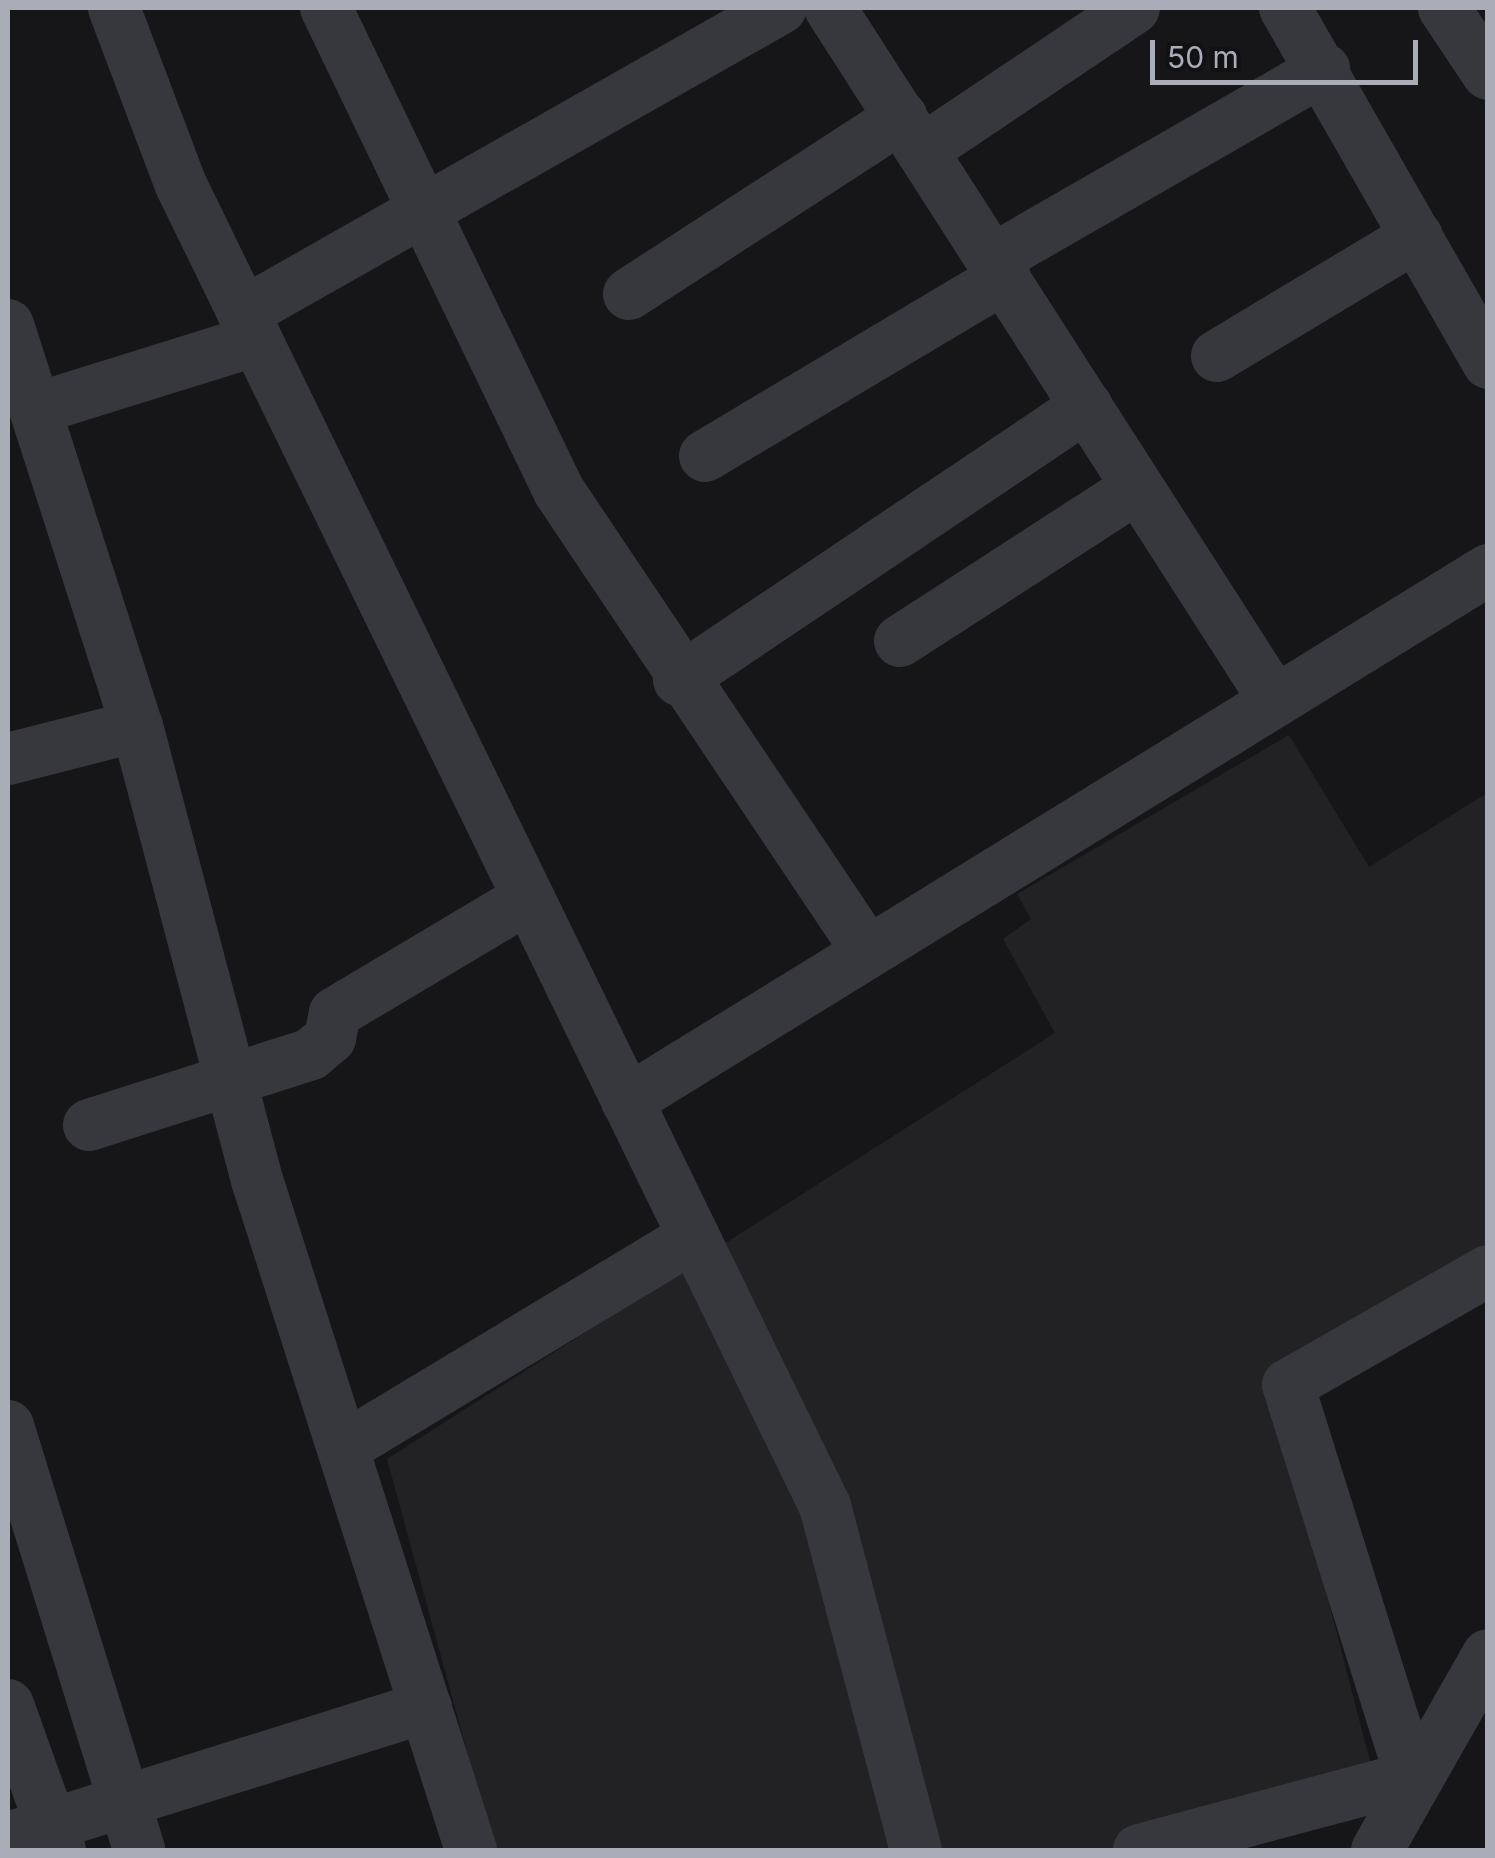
<!DOCTYPE html>
<html>
<head>
<meta charset="utf-8">
<style>
	body { margin:0 }
	#map { position:relative; width:1495px; height:1858px; overflow:hidden; background:#161618; font-family:Inter,sans-serif }
	div>[style] { position:absolute }
	[style*='--x'] { left:calc(var(--x)*1px); top:calc(var(--y)*1px); width:calc(var(--w)*1px); rotate:calc(var(--a)*1deg) }
	.built>* { inset:0; background:#222225 }
	.minor>* { height:52px; margin:-26px; padding:0 26px; transform-origin:26px; border-radius:26px; background:#37383d }
	span { translate:-50% -50%; white-space:nowrap; text-align:center; line-height:1.15; -webkit-text-stroke:8px #111113; paint-order:stroke }
	.frame { position:absolute; inset:0; border:10px solid #a8adb8; pointer-events:none }
	.scale { position:absolute; left:1150px; top:40px; width:268px; height:45px; box-sizing:border-box; border:5px solid #a8adb8; border-top:0; padding-left:12px; font-size:30px; line-height:35px; white-space:nowrap; color:#a8adb8; -webkit-text-stroke:8px #111113; paint-order:stroke }
</style>
</head>
<body>
<div id="map">
	<div class="built">
		<i style="clip-path:polygon(1289px 735px,1369px 867px,1487px 793px,1487px 1273px,1275px 1394px,1373px 1773px,1112px 1850px,494px 1850px,387px 1459px,1055px 1033px,1003px 939px,1031px 919px,1017px 894px)"></i>
	</div>
	<div class="minor">
		<i style="--x:114;--y:8;--w:189;--a:69.3"></i>
		<i style="--x:181;--y:185;--w:1470;--a:64.01"></i>
		<i style="--x:825;--y:1506;--w:356;--a:75.2"></i>
		<i style="--x:326;--y:8;--w:536;--a:64.25"></i>
		<i style="--x:559;--y:491;--w:555;--a:56.17"></i>
		<i style="--x:830;--y:8;--w:824;--a:57.29"></i>
		<i style="--x:1285;--y:8;--w:409;--a:60.2"></i>
		<i style="--x:1444;--y:8;--w:79;--a:56.3"></i>
		<i style="--x:923;--y:150;--w:254;--a:-33.9"></i>
		<i style="--x:994;--y:259;--w:381;--a:-29.9"></i>
		<i style="--x:629;--y:294;--w:325;--a:-33"></i>
		<i style="--x:243;--y:313;--w:618;--a:-29.55"></i>
		<i style="--x:8;--y:325;--w:421;--a:72.2"></i>
		<i style="--x:137;--y:726;--w:473;--a:75.2"></i>
		<i style="--x:258;--y:1183;--w:700;--a:72.29"></i>
		<i style="--x:1217;--y:356;--w:233;--a:-31"></i>
		<i style="--x:35;--y:409;--w:232;--a:-17.3"></i>
		<i style="--x:705;--y:456;--w:349;--a:-30.8"></i>
		<i style="--x:900;--y:641;--w:283;--a:-32.9"></i>
		<i style="--x:679;--y:680;--w:491;--a:-33.9"></i>
		<i style="--x:8;--y:759;--w:133;--a:-14.3"></i>
		<i style="--x:627;--y:1101;--w:1012;--a:-31.66"></i>
		<i style="--x:89;--y:1125;--w:233;--a:-17.7"></i>
		<i style="--x:311;--y:1054;--w:25;--a:-40"></i>
		<i style="--x:330;--y:1038;--w:25;--a:-79"></i>
		<i style="--x:335;--y:1013;--w:225;--a:-30.8"></i>
		<i style="--x:8;--y:1426;--w:444;--a:72.8"></i>
		<i style="--x:343;--y:1448;--w:409;--a:-31.1"></i>
		<i style="--x:8;--y:1705;--w:154;--a:70.3"></i>
		<i style="--x:8;--y:1838;--w:438;--a:-17.4"></i>
		<i style="--x:1139;--y:1850;--w:282;--a:-15"></i>
		<i style="--x:1411;--y:1777;--w:411;--a:-107.4"></i>
		<i style="--x:1288;--y:1385;--w:230;--a:-29.7"></i>
		<i style="--x:1377;--y:1850;--w:224;--a:-60.4"></i>
	</div>
	<div class="frame"></div>
	<div class="scale">50 m</div>
</div>
</body>
</html>
